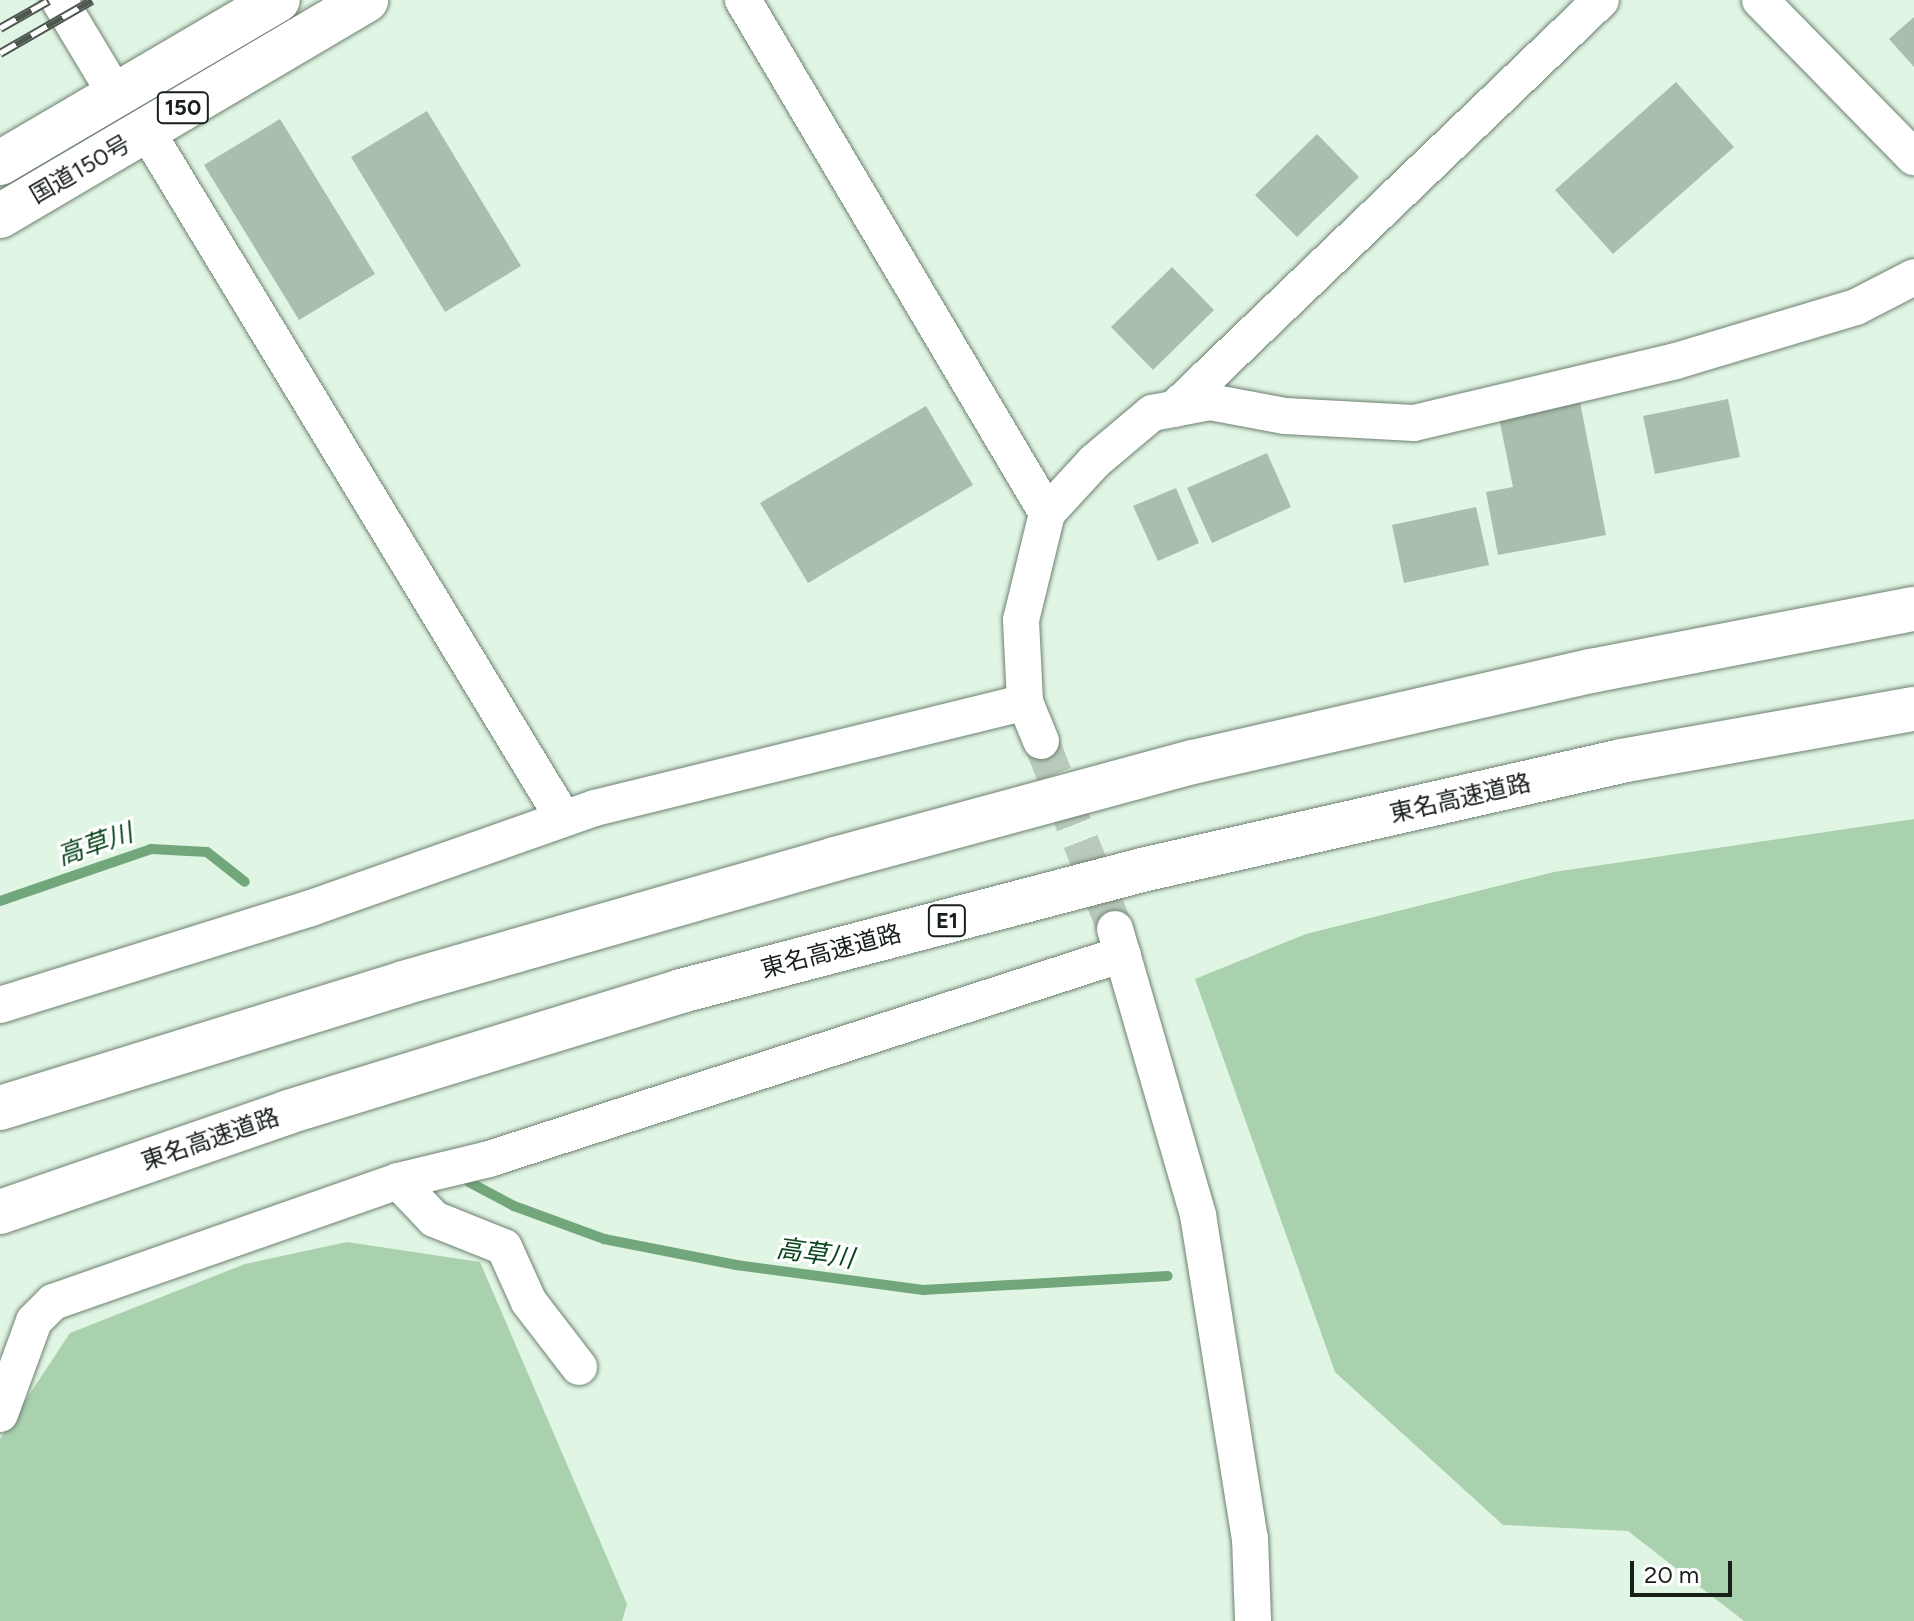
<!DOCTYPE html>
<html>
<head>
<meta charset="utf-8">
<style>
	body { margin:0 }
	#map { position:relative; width:1914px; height:1621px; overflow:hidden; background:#e1f5e4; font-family:Figtree,"Noto Sans JP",sans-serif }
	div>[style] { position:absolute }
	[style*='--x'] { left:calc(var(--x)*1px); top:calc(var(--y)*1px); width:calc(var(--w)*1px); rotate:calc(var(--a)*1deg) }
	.green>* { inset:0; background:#a9d1ae }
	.stream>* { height:10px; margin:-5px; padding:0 5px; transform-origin:5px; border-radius:5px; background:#72a67b }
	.building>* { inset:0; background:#aabead }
	.street-tunnel>* { height:36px; margin-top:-18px; transform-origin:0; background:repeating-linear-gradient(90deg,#b9cabb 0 36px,transparent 0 54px) }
	.roads { filter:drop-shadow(0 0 2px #6e8070) drop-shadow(0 0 2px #6e8070) }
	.street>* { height:36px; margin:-18px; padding:0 18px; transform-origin:18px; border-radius:18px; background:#fff }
	.highway>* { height:44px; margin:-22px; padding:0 22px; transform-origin:22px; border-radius:22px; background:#fff }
	.rail>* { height:9px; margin-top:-4.5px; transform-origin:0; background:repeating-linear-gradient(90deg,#fff 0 18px,#4e5850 0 36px); box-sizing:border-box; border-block:2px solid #4e5850 }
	span { translate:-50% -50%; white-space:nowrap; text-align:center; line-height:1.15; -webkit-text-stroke:6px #fff; paint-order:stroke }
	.shield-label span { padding:2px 6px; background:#fff; border:2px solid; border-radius:6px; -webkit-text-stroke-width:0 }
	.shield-label { font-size:22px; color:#181f19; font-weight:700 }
	.street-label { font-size:24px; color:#181f19 }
	.water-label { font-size:26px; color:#0a461d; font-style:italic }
	.scale { position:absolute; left:1630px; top:1561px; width:102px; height:36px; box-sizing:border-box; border:4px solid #181f19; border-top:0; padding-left:10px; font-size:24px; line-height:28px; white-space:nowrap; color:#181f19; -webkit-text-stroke:6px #fff; paint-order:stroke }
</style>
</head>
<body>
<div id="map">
	<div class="green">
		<i style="clip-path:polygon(1914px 819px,1914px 1621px,1744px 1621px,1628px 1531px,1503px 1525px,1335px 1372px,1195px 979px,1306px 934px,1554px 872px)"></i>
		<i style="clip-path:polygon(347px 1242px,480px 1262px,627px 1604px,622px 1621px,0 1621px,0 1439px,70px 1333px,245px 1264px)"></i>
	</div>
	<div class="stream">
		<i style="--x:0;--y:901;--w:160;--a:-19"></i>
		<i style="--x:151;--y:849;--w:56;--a:3.1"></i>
		<i style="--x:207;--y:852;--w:48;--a:38.3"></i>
		<i style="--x:469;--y:1182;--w:51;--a:28.1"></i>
		<i style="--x:514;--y:1206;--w:96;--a:20.1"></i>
		<i style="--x:604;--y:1239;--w:135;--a:11.1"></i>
		<i style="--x:736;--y:1265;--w:189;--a:7.6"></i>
		<i style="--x:923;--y:1290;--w:245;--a:-3.3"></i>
	</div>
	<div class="building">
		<i style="clip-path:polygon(1914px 17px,1914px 67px,1889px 39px)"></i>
		<i style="clip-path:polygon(1676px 82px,1734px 147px,1613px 254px,1555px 190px)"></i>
		<i style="clip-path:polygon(427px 111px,521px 266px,445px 312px,351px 157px)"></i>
		<i style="clip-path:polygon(280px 119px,375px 274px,299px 320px,204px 165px)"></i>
		<i style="clip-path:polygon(1317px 134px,1359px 177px,1297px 237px,1255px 195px)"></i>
		<i style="clip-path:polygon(1172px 267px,1214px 310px,1153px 370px,1111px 327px)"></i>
		<i style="clip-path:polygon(1728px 399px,1740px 457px,1655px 474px,1643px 416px)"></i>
		<i style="clip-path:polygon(1580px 402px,1606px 535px,1498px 555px,1486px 492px,1513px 487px,1499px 418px)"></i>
		<i style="clip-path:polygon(926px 406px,973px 485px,808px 583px,760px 503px)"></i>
		<i style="clip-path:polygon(1267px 453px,1291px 507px,1212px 543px,1187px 488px)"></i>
		<i style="clip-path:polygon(1176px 488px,1199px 543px,1158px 561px,1133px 506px)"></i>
		<i style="clip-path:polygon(1476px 507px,1489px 565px,1404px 583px,1392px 525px)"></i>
	</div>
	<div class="street-tunnel">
		<i style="--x:1041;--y:741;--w:202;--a:68.5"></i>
	</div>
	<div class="roads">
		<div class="street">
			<i style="--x:59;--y:0;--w:111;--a:59"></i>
			<i style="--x:743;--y:0;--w:596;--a:59.35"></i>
			<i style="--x:1760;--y:0;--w:220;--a:45.6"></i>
			<i style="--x:146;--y:130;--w:805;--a:58.78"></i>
			<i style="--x:1174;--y:409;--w:591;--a:-43.77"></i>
			<i style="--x:1041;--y:741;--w:42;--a:-112.3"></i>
			<i style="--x:1025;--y:702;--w:82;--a:-92.8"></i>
			<i style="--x:1021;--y:620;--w:110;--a:-76.3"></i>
			<i style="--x:1047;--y:513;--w:71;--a:-47.3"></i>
			<i style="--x:1095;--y:461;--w:75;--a:-40.1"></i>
			<i style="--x:1152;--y:413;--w:59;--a:-10.7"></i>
			<i style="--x:1210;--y:402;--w:76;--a:10.6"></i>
			<i style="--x:1285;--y:416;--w:129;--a:3.1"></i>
			<i style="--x:1414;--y:423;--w:269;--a:-13.3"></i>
			<i style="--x:1676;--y:361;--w:188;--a:-16.7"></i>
			<i style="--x:1856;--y:307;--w:65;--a:-27.3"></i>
			<i style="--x:1115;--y:929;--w:298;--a:73.8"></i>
			<i style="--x:1198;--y:1215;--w:327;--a:80.9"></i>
			<i style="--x:1250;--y:1538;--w:83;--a:87.9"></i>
			<i style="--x:0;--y:1005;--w:326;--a:-17.3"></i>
			<i style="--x:311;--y:908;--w:301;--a:-19.4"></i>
			<i style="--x:595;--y:808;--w:443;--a:-13.8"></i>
			<i style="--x:398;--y:1181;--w:52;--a:46.5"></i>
			<i style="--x:434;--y:1219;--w:75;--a:21.8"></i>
			<i style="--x:504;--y:1247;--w:60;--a:65.6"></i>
			<i style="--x:529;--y:1302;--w:82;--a:52.4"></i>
			<i style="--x:0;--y:1414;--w:99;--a:-69.9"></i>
			<i style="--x:34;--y:1321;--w:27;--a:-45"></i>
			<i style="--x:53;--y:1302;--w:366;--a:-19.3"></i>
			<i style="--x:398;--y:1181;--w:94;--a:-13.6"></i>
			<i style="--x:489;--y:1159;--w:666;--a:-17.92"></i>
		</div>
		<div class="highway">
			<i style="--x:0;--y:163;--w:322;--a:-30.4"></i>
			<i style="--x:0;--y:216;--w:425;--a:-30.5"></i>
			<i style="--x:0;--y:1108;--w:422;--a:-17.2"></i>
			<i style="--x:403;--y:983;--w:449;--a:-16"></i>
			<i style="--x:835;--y:859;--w:371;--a:-15.2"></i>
			<i style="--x:1193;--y:762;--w:408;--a:-12.9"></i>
			<i style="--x:1591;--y:671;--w:329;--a:-10.9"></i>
			<i style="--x:0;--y:1212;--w:305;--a:-19.1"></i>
			<i style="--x:288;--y:1112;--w:411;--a:-17.1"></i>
			<i style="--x:681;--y:991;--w:477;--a:-14.7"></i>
			<i style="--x:1142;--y:870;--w:491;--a:-12.8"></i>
			<i style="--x:1621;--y:761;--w:298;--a:-10.1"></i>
		</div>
	</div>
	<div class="rail">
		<i style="--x:0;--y:28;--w:56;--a:-29.7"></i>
		<i style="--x:0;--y:53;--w:106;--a:-29.9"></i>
	</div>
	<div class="shield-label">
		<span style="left:183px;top:108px">150</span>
		<span style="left:947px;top:921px">E1</span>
	</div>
	<div class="street-label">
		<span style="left:80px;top:169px;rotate:-30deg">国道150号</span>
		<span style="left:1460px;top:798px;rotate:-13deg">東名高速道路</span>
		<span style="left:831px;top:951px;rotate:-15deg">東名高速道路</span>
		<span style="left:210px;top:1139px;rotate:-19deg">東名高速道路</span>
	</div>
	<div class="water-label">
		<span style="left:95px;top:845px;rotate:-19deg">高草川</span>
		<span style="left:815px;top:1254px;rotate:8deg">高草川</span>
	</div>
	<div class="scale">20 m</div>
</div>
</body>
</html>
